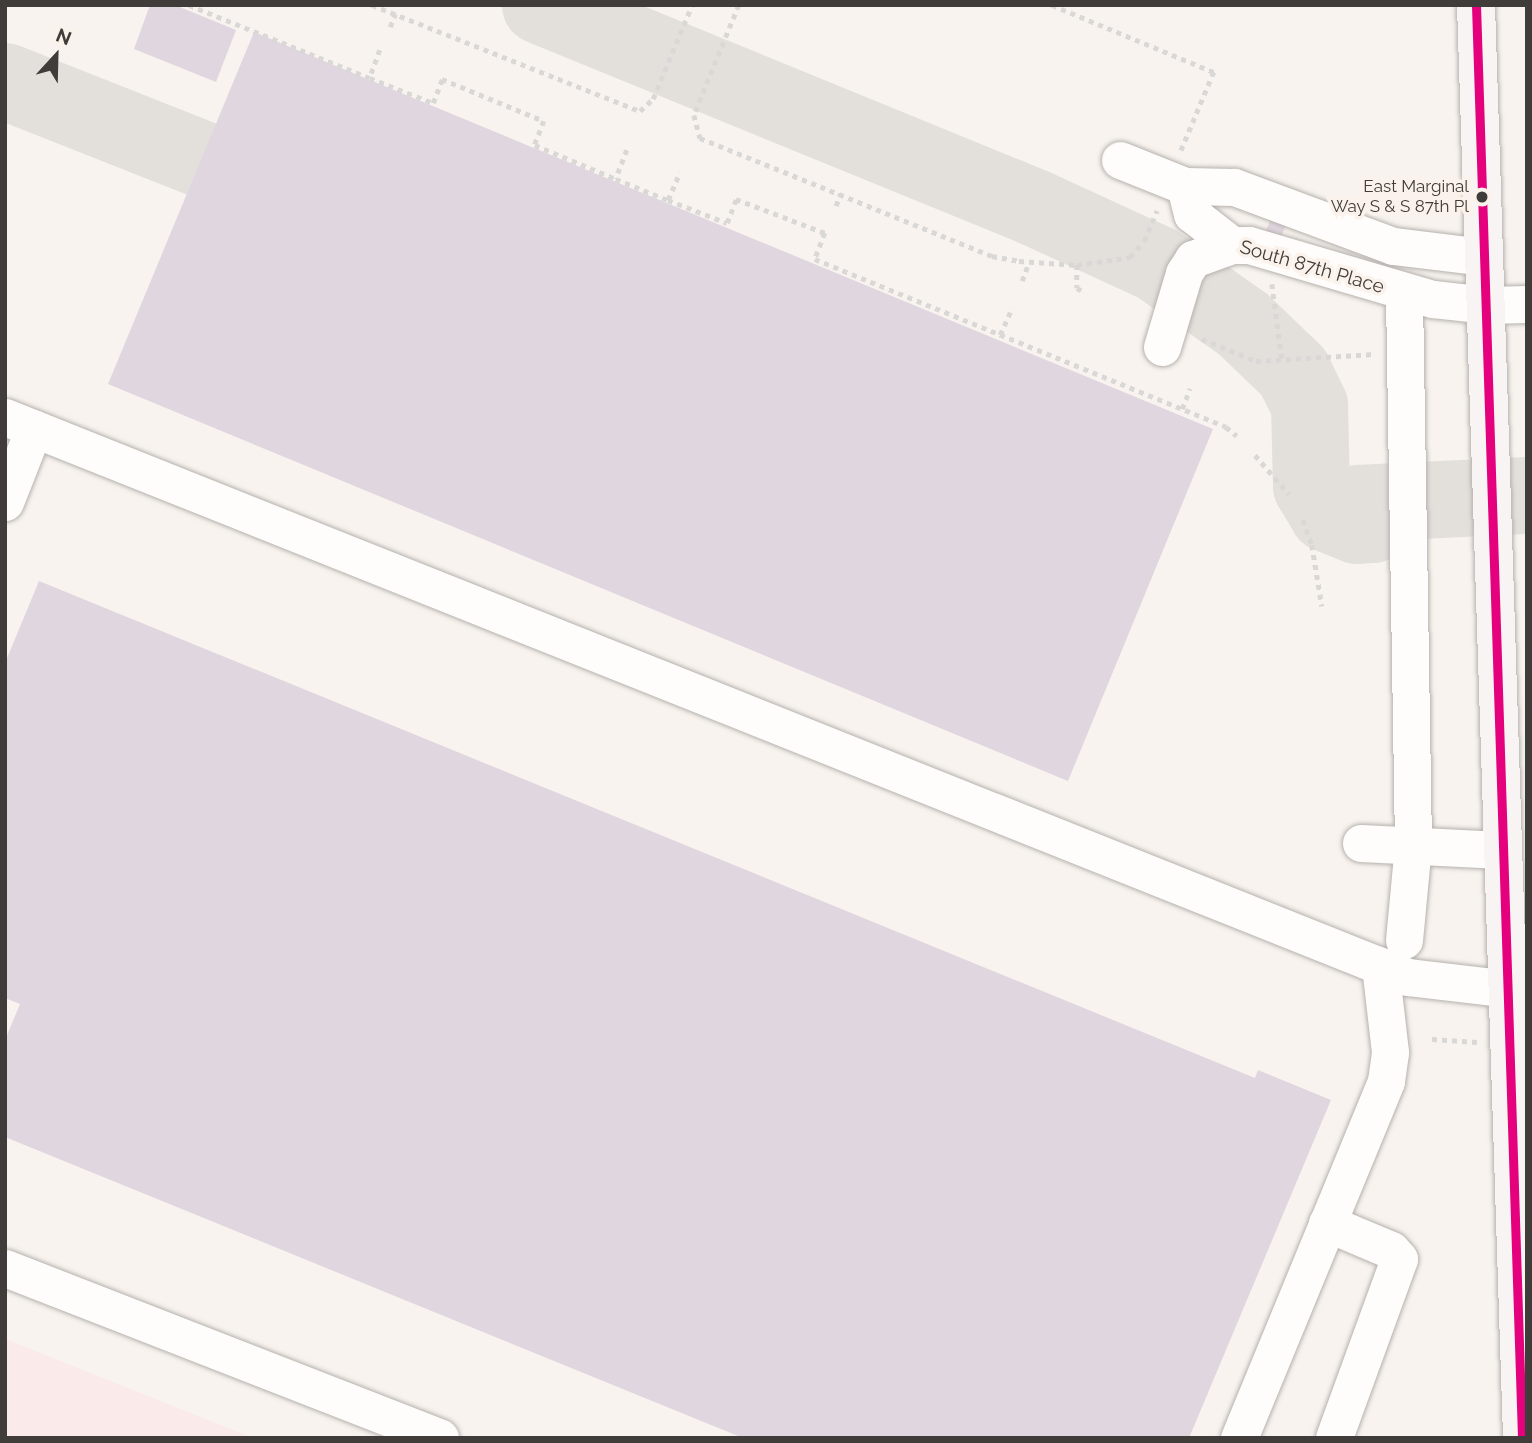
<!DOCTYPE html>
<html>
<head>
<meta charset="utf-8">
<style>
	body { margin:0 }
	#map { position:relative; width:1532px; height:1443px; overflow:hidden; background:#f8f3ee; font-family:Raleway,sans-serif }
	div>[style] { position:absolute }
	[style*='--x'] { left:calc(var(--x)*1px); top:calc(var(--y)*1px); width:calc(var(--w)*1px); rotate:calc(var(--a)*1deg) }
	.education>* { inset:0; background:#fbeaea }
	.taxiway>* { height:77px; margin:-38.5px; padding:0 38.5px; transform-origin:38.5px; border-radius:38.5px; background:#e3e0dc }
	.building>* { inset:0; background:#e0d6e0 }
	.path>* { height:4.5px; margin-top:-2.25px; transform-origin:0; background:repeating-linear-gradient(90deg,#d9d8d6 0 5px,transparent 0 10px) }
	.roads { filter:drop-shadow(0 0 2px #b5b2ae) drop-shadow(0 0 2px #b5b2ae) }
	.minor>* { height:37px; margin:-18.5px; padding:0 18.5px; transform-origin:18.5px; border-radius:18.5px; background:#fefdfc }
	.major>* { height:38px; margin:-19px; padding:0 19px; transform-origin:19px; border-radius:19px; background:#f8f4f3 }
	.bus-1>* { height:9px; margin:-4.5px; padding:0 4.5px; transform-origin:4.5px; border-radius:4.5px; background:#e5007d }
	.dots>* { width:19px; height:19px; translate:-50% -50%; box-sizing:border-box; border:4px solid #fbf3eb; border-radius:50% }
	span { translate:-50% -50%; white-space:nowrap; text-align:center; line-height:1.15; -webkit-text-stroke:7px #fbf3eb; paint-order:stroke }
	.bus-label { font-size:17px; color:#3f3c39 }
	.right { translate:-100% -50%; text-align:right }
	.street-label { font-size:19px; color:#3f3c39 }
	.frame { position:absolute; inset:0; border:7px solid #3f3c39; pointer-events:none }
	.north { position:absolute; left:21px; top:21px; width:70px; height:70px; -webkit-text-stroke:5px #fbf3eb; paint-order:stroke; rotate:22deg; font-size:19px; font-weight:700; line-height:28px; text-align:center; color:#3f3c39 }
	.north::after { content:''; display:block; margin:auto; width:24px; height:32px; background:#3f3c39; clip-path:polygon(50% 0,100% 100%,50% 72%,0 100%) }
</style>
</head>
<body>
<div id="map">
	<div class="education">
		<i style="clip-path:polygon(5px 1339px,253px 1438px,5px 1438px)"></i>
	</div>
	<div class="taxiway">
		<i style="--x:540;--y:5;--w:534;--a:22.24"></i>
		<i style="--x:1034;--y:207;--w:134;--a:24.7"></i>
		<i style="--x:1156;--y:263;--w:106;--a:35"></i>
		<i style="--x:1243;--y:324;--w:69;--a:43.8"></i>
		<i style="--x:1293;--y:372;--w:37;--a:64"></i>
		<i style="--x:1309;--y:405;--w:81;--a:88.6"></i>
		<i style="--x:1311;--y:486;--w:31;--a:59"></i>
		<i style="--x:1327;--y:513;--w:32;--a:22"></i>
		<i style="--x:1357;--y:525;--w:15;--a:-4"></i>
		<i style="--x:1372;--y:524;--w:42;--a:-34.4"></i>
		<i style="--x:5;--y:81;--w:212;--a:21.6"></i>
		<i style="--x:1356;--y:503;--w:171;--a:-2.7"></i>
	</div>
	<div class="building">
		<i style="clip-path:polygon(150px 5px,175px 5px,236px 30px,216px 82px,134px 49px)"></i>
		<i style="clip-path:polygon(254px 32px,1213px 429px,1068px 781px,108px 384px)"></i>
		<i style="clip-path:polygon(1272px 216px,1287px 222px,1281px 237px,1266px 231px)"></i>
		<i style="clip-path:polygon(39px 581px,1255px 1078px,1258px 1070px,1331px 1100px,1189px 1438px,743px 1438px,5px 1137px,5px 1040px,20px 1004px,5px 998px,5px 663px)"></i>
	</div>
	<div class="path">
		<i style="--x:189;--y:5;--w:195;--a:22"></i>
		<i style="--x:372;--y:5;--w:288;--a:21.6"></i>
		<i style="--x:640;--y:111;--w:18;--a:-43"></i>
		<i style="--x:653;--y:99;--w:102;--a:-67.5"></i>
		<i style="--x:739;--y:5;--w:119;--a:112.2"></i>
		<i style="--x:694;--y:115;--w:24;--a:75"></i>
		<i style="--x:700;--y:138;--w:315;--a:22"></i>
		<i style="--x:992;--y:256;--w:27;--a:10"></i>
		<i style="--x:1019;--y:261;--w:58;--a:3.9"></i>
		<i style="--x:1077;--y:265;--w:54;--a:-8.6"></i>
		<i style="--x:1130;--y:257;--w:21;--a:-49"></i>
		<i style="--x:1144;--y:241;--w:33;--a:-67"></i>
		<i style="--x:1052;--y:5;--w:175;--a:22.5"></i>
		<i style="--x:1214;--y:72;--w:86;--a:112.7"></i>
		<i style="--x:390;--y:27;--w:14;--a:-69"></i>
		<i style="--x:380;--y:50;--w:30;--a:110"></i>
		<i style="--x:370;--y:78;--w:68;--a:21.6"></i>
		<i style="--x:433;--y:103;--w:26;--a:-69"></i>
		<i style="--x:442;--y:79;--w:110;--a:22.4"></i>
		<i style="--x:544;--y:121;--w:26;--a:111"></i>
		<i style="--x:535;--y:145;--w:88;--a:22.8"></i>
		<i style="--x:627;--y:150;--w:31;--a:111"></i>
		<i style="--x:616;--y:179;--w:56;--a:22"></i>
		<i style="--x:668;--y:200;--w:30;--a:-67"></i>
		<i style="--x:668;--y:200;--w:63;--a:21.3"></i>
		<i style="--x:727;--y:223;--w:26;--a:-69"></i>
		<i style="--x:736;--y:199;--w:95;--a:20.9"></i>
		<i style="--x:825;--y:233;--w:28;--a:111"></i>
		<i style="--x:815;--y:259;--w:444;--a:22.2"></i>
		<i style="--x:1226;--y:427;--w:14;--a:39"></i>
		<i style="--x:836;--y:206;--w:13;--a:-72"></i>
		<i style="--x:1077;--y:265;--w:23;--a:90"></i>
		<i style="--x:1077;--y:288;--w:7;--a:27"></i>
		<i style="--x:1022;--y:281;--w:20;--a:-70"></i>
		<i style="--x:1272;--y:284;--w:76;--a:82.4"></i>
		<i style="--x:1000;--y:335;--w:30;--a:-66"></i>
		<i style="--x:1202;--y:339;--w:58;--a:22.2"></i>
		<i style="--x:1256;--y:361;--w:119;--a:-3.4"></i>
		<i style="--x:1182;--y:409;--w:22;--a:-69"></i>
		<i style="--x:1255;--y:455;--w:52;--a:48.9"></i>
		<i style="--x:1303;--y:520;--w:27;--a:70"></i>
		<i style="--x:1312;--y:545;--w:62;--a:80.7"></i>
		<i style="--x:1432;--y:1039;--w:45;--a:3.8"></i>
	</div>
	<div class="roads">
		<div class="minor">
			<i style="--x:1120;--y:160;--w:70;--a:21.8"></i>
			<i style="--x:1484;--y:257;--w:92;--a:-173.1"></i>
			<i style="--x:1393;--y:246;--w:170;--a:-159.6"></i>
			<i style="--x:1234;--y:187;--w:49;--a:-178.8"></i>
			<i style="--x:1185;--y:186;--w:29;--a:76"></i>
			<i style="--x:1192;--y:214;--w:51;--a:37.8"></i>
			<i style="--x:1232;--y:245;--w:17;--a:0"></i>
			<i style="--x:1249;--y:245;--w:192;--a:16.4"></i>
			<i style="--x:1433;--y:299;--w:54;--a:6.3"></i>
			<i style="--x:1487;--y:305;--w:40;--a:-1.4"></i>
			<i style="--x:1162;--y:347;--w:77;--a:-73.4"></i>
			<i style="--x:1184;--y:273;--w:17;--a:-57"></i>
			<i style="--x:1193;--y:259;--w:41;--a:-19.7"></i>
			<i style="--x:5;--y:417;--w:1511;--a:21.76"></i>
			<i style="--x:1408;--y:977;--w:120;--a:6.7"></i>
			<i style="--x:5;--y:502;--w:79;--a:-68.6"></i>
			<i style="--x:1361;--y:843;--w:140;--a:2.9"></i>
			<i style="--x:1404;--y:940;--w:96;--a:-84.6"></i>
			<i style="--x:1413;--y:844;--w:551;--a:-90.94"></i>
			<i style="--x:1327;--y:1223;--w:69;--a:22.9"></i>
			<i style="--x:1391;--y:1250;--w:12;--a:48"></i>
			<i style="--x:1399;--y:1259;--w:190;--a:110"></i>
			<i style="--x:5;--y:1268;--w:467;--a:21.3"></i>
			<i style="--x:1239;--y:1438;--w:386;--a:-67.6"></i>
			<i style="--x:1386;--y:1081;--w:29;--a:-82"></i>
			<i style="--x:1390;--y:1052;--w:87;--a:-96.6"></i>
		</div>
		<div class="major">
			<i style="--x:1476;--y:5;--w:1434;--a:88.16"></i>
		</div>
	</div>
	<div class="bus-1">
		<i style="--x:1476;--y:5;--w:1434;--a:88.16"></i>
	</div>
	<div class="dots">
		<i style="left:1482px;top:197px;background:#3f3c39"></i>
	</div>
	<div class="bus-label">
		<span class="right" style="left:1469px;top:197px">East Marginal<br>Way S &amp; S 87th Pl</span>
	</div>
	<div class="street-label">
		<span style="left:1312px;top:267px;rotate:16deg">South 87th Place</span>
	</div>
	<div class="frame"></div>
	<div class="north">N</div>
</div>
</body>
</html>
